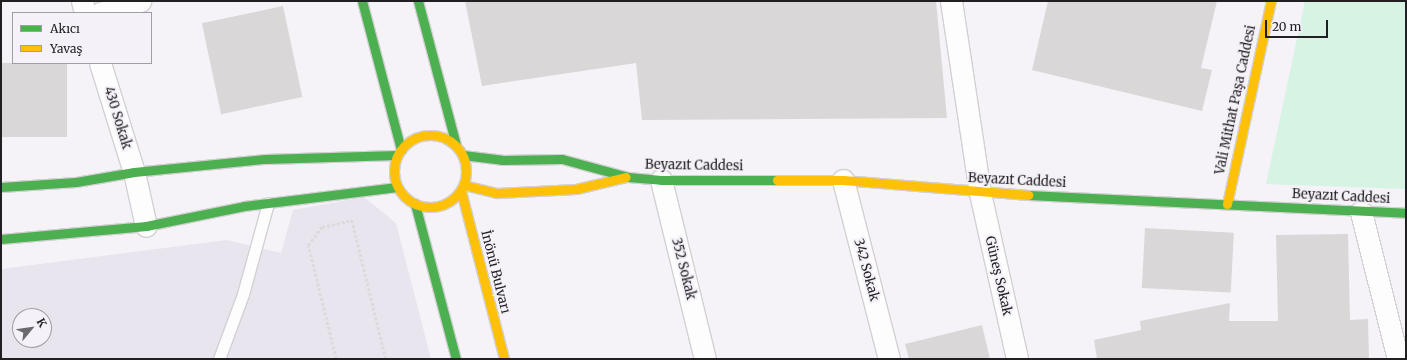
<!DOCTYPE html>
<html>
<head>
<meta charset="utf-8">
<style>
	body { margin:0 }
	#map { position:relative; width:1407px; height:360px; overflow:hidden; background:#f5f3f7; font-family:Merriweather,serif }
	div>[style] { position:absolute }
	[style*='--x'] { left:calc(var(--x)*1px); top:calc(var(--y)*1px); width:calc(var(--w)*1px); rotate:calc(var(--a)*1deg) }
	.built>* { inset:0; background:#e9e5ee }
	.green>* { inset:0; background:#d6f3e4 }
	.building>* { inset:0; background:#dad7d8; transform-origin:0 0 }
	.path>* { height:2.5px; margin-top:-1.25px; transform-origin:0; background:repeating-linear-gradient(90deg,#dcdbdc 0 3px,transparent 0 5px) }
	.roads { filter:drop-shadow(1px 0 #d2d0d3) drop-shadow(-1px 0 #d2d0d3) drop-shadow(0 1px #d2d0d3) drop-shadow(0 -1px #d2d0d3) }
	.lane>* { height:11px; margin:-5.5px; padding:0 5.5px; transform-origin:5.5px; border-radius:5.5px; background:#fefdfe }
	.street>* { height:21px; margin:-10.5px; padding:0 10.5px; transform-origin:10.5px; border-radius:10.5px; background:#fefdfe }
	.fast>* { height:9px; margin:-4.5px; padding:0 4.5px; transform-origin:4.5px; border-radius:4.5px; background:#4caf50 }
	.slow>* { height:9px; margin:-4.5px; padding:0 4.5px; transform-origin:4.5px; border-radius:4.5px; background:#ffc107 }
	.slow>.ring { margin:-4.5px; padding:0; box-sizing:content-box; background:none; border:9px solid #ffc107; border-radius:50% }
	span { translate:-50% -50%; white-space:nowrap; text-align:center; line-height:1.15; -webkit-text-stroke:4px #f4f1f9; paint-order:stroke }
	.street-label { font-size:13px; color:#211f22 }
	.frame { position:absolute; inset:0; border:2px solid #211f22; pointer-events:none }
	.legend { position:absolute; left:12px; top:12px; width:140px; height:52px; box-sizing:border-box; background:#f4f1f9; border:1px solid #a09da3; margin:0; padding:5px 7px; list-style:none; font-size:12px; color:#211f22 }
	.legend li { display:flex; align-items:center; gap:8px; height:20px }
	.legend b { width:20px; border:1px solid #a09da3 }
	.north { position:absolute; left:12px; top:308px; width:40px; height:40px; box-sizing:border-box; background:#f4f1f9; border:1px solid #a09da3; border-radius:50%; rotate:61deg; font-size:11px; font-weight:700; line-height:16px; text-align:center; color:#211f22 }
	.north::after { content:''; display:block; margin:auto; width:14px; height:18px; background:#6b696d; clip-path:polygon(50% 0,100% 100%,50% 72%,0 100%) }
	.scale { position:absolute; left:1265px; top:20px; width:63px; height:18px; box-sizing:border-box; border:2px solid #211f22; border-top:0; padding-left:5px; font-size:12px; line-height:14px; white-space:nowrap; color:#211f22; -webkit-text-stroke:3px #f4f1f9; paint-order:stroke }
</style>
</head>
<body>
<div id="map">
	<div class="built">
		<div style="clip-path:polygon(evenodd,364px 197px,396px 223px,431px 359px,1px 359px,1px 269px,227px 240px,281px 253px,293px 210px,364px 197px,20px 316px,44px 316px,44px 340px,20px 340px,20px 316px)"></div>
	</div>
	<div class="green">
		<div style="clip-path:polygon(1305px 1px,1406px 1px,1406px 189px,1266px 184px)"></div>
	</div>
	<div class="building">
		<div style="clip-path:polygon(465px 1px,936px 1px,947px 118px,642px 120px,636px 63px,482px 86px)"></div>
		<div style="clip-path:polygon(1048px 1px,1217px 1px,1201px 68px,1212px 70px,1202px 111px,1032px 70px)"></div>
		<div style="left:283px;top:6px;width:93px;height:83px;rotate:78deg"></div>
		<div style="left:1px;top:63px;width:66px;height:74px"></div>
		<div style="left:1145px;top:228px;width:89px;height:60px;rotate:3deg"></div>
		<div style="clip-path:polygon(1348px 234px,1350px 320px,1368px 319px,1369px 359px,1097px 359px,1094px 340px,1141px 330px,1140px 321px,1230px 303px,1229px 321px,1278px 321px,1276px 235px)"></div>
		<div style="clip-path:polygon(982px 325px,990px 359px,909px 359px,905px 344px)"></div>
	</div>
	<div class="path">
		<div style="--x:336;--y:359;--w:117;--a:-103.8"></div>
		<div style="--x:308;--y:245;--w:23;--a:-52"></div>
		<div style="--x:322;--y:227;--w:31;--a:-13"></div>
		<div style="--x:352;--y:220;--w:143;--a:76.3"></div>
	</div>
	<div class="roads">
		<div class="lane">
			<div style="--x:219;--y:359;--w:69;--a:-69.7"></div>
			<div style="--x:243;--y:294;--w:94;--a:-74.6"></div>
		</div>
		<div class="street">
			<div style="--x:82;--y:1;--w:12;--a:76"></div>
			<div style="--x:951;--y:1;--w:194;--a:81.4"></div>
			<div style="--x:980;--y:193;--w:170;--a:77.4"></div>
			<div style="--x:100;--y:13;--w:42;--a:-16.7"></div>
			<div style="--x:100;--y:63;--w:114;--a:72.7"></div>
			<div style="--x:134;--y:172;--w:55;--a:77.5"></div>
			<div style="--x:661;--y:180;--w:184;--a:76.2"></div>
			<div style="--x:843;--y:180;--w:185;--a:75.6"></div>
			<div style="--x:1361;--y:212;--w:152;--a:75.9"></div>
		</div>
		<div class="fast">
			<div style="--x:362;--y:1;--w:154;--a:75.3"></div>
			<div style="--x:418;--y:1;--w:149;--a:75.2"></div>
			<div style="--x:463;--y:155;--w:39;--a:7"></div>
			<div style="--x:502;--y:160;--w:60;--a:-1"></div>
			<div style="--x:562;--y:159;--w:68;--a:15.3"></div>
			<div style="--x:628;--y:177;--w:33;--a:5"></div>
			<div style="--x:661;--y:180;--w:116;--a:0"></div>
			<div style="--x:1;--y:187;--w:75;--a:-3.8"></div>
			<div style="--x:76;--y:182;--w:59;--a:-9.8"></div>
			<div style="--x:134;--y:172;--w:132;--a:-5.7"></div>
			<div style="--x:265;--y:159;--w:132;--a:-1.7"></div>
			<div style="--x:1028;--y:195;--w:378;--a:2.7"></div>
			<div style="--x:415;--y:204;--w:160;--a:75.2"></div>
			<div style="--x:1;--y:239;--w:146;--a:-5.1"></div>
			<div style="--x:146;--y:226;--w:100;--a:-11.5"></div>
			<div style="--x:244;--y:206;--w:154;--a:-7.1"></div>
		</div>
		<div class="slow">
			<div class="ring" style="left:394px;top:135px;width:63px;height:63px"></div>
			<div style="--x:777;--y:180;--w:66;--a:0"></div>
			<div style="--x:843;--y:180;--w:186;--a:4.6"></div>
			<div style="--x:464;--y:185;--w:34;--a:14"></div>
			<div style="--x:497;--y:193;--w:79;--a:-2.9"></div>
			<div style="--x:576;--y:189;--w:51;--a:-13.5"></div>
			<div style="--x:461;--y:191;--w:173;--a:75.6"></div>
			<div style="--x:1227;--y:204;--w:208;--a:-77.8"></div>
		</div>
	</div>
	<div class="street-label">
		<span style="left:1236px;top:100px;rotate:-78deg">Vali Mithat Paşa Caddesi</span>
		<span style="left:117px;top:118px;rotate:73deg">430 Sokak</span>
		<span style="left:694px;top:166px;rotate:1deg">Beyazıt Caddesi</span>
		<span style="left:1017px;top:181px;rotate:3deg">Beyazıt Caddesi</span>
		<span style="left:1341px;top:197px;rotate:3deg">Beyazıt Caddesi</span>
		<span style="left:683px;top:269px;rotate:76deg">352 Sokak</span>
		<span style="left:866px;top:270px;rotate:75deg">342 Sokak</span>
		<span style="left:495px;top:272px;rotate:76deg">İnönü Bulvarı</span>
		<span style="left:998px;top:276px;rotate:77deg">Güneş Sokak</span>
	</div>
	<div class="frame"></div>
	<ul class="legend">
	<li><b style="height:5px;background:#4caf50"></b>Akıcı</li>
	<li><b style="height:5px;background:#ffc107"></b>Yavaş</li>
	</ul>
	<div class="north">K</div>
	<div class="scale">20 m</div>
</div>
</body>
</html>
